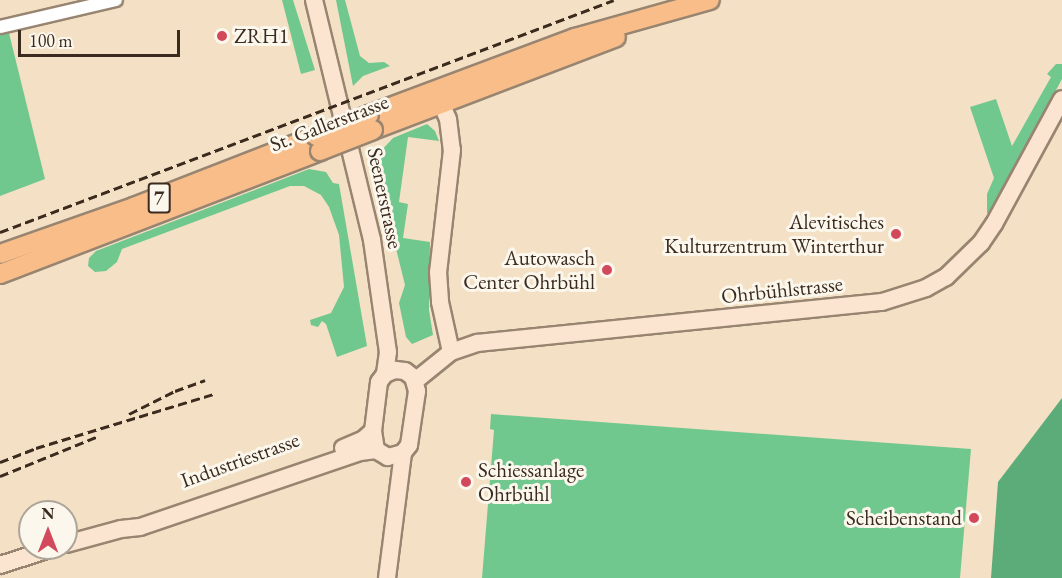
<!DOCTYPE html>
<html>
<head>
<meta charset="utf-8">
<style>
	body { margin:0 }
	#map { position:relative; width:1062px; height:578px; overflow:hidden; background:#f4e0c4; font-family:"EB Garamond",serif }
	div>[style] { position:absolute }
	[style*='--x'] { left:calc(var(--x)*1px); top:calc(var(--y)*1px); width:calc(var(--w)*1px); rotate:calc(var(--a)*1deg) }
	.green>* { inset:0; background:#71c88e }
	.forest>* { inset:0; background:#5cac79 }
	.roads { filter:drop-shadow(2px 0 #988571) drop-shadow(-2px 0 #988571) drop-shadow(0 2px #988571) drop-shadow(0 -2px #988571) }
	.street>* { height:12px; margin:-6px; padding:0 6px; transform-origin:6px; border-radius:6px; background:#fff }
	.secondary>* { height:16px; margin:-8px; padding:0 8px; transform-origin:8px; border-radius:8px; background:#fce5d0 }
	.primary>* { height:18px; margin:-9px; padding:0 9px; transform-origin:9px; border-radius:9px; background:#f8bd89 }
	.rail>* { height:3px; margin-top:-1.5px; transform-origin:0; background:repeating-linear-gradient(90deg,#3b2a1e 0 9px,transparent 0 13.5px) }
	.bridges { filter:drop-shadow(2px 0 #988571) drop-shadow(-2px 0 #988571) drop-shadow(0 2px #988571) drop-shadow(0 -2px #988571) }
	.primary-bridge>* { height:18px; margin:-9px; padding:0 9px; transform-origin:9px; border-radius:9px; background:#f8bd89 }
	.dots>* { width:16px; height:16px; translate:-50% -50%; box-sizing:border-box; border:3px solid #fbf7ec; border-radius:50% }
	span { translate:-50% -50%; white-space:nowrap; text-align:center; line-height:1.15; -webkit-text-stroke:6px #fbf7ec; paint-order:stroke }
	.shield-label span { padding:2px 4px; background:#fbf7ec; border:2px solid; border-radius:4px; -webkit-text-stroke-width:0 }
	.shield-label { font-size:20px; color:#3b2a1e; font-weight:700 }
	.poi-label { font-size:21px; color:#3b2a1e }
	.left { translate:0 -50%; text-align:left }
	.right { translate:-100% -50%; text-align:right }
	.street-label { font-size:21px; color:#3b2a1e }
	.north { position:absolute; left:18px; top:500px; width:60px; height:60px; box-sizing:border-box; background:#fbf7ec; border:2px solid #aea59a; border-radius:50%; rotate:0deg; font-size:16px; font-weight:700; line-height:24px; text-align:center; color:#3b2a1e }
	.north::after { content:''; display:block; margin:auto; width:21px; height:27px; background:#d1495b; clip-path:polygon(50% 0,100% 100%,50% 72%,0 100%) }
	.scale { position:absolute; left:18px; top:30px; width:162px; height:27px; box-sizing:border-box; border:3px solid #3b2a1e; border-top:0; padding-left:8px; font-size:18px; line-height:21px; white-space:nowrap; color:#3b2a1e; -webkit-text-stroke:4px #fbf7ec; paint-order:stroke }
</style>
</head>
<body>
<div id="map">
	<div class="green">
		<div style="clip-path:polygon(282px 0,293px 0,315px 70px,301px 74px)"></div>
		<div style="clip-path:polygon(336px 0,345px 0,360px 56px,369px 63px,384px 62px,390px 66px,363px 76px,353px 86px)"></div>
		<div style="clip-path:polygon(9px 33px,45px 179px,0 196px,0 35px)"></div>
		<div style="clip-path:polygon(1056px 64px,1062px 64px,1062px 79px,990px 213px,987px 213px,987px 194px,994px 178px,970px 107px,996px 99px,1012px 146px,1051px 77px,1047px 74px)"></div>
		<div style="clip-path:polygon(427px 124px,435px 131px,439px 141px,408px 137px,399px 202px,408px 204px,403px 238px,430px 242px,429px 310px,433px 335px,412px 344px,406px 337px,399px 303px,405px 285px,376px 168px,380px 164px,380px 152px,393px 138px)"></div>
		<div style="clip-path:polygon(309px 169px,326px 172px,333px 183px,339px 184px,367px 346px,337px 357px,326px 324px,322px 321px,318px 327px,311px 325px,310px 320px,331px 313px,344px 287px,339px 235px,329px 207px,321px 195px,304px 186px,290px 186px,122px 249px,117px 262px,106px 271px,95px 272px,88px 266px,89px 258px,96px 251px)"></div>
		<div style="clip-path:polygon(491px 414px,971px 449px,960px 578px,482px 578px,494px 430px,490px 429px)"></div>
	</div>
	<div class="forest">
		<div style="clip-path:polygon(1062px 398px,1062px 578px,991px 578px,998px 482px)"></div>
	</div>
	<div class="roads">
		<div class="street">
			<div style="--x:0;--y:27;--w:119;--a:-13.1"></div>
		</div>
		<div class="secondary">
			<div style="--x:314;--y:0;--w:247;--a:76.4"></div>
			<div style="--x:372;--y:240;--w:113;--a:81.9"></div>
			<div style="--x:388;--y:352;--w:22;--a:98"></div>
			<div style="--x:436;--y:91;--w:30;--a:67"></div>
			<div style="--x:448;--y:119;--w:31;--a:83"></div>
			<div style="--x:452;--y:150;--w:123;--a:96.5"></div>
			<div style="--x:438;--y:272;--w:30;--a:86"></div>
			<div style="--x:440;--y:302;--w:51;--a:77.6"></div>
			<div style="--x:395;--y:370;--w:10;--a:6"></div>
			<div style="--x:405;--y:371;--w:10;--a:37"></div>
			<div style="--x:413;--y:377;--w:15;--a:74"></div>
			<div style="--x:417;--y:391;--w:55;--a:98.4"></div>
			<div style="--x:409;--y:445;--w:10;--a:127"></div>
			<div style="--x:403;--y:453;--w:16;--a:165"></div>
			<div style="--x:388;--y:457;--w:14;--a:-150"></div>
			<div style="--x:376;--y:450;--w:19;--a:-99"></div>
			<div style="--x:373;--y:431;--w:49;--a:-83"></div>
			<div style="--x:379;--y:382;--w:10;--a:-53"></div>
			<div style="--x:385;--y:374;--w:11;--a:-22"></div>
			<div style="--x:415;--y:381;--w:46;--a:-38.9"></div>
			<div style="--x:451;--y:352;--w:28;--a:-19"></div>
			<div style="--x:477;--y:343;--w:407;--a:-5.8"></div>
			<div style="--x:882;--y:302;--w:46;--a:-17.7"></div>
			<div style="--x:926;--y:288;--w:23;--a:-29"></div>
			<div style="--x:946;--y:277;--w:49;--a:-44.2"></div>
			<div style="--x:981;--y:243;--w:23;--a:-56"></div>
			<div style="--x:994;--y:224;--w:142;--a:-61.5"></div>
			<div style="--x:343;--y:448;--w:23;--a:-23"></div>
			<div style="--x:364;--y:439;--w:12;--a:-42"></div>
			<div style="--x:66;--y:544;--w:57;--a:-15.3"></div>
			<div style="--x:121;--y:529;--w:19;--a:-6"></div>
			<div style="--x:140;--y:527;--w:232;--a:-18.8"></div>
			<div style="--x:360;--y:452;--w:16;--a:-7"></div>
			<div style="--x:0;--y:565;--w:56;--a:-17.8"></div>
			<div style="--x:387;--y:578;--w:126;--a:-82.7"></div>
		</div>
		<div class="primary">
			<div style="--x:369;--y:115;--w:220;--a:-20.5"></div>
			<div style="--x:575;--y:38;--w:140;--a:-15.7"></div>
			<div style="--x:373;--y:130;--w:260;--a:-20.9"></div>
			<div style="--x:0;--y:254;--w:142;--a:-19.3"></div>
			<div style="--x:134;--y:207;--w:195;--a:-21.3"></div>
			<div style="--x:0;--y:274;--w:343;--a:-21"></div>
		</div>
	</div>
	<div class="rail">
		<div style="--x:0;--y:232;--w:656;--a:-20.7"></div>
		<div style="--x:129;--y:414;--w:51;--a:-26.6"></div>
		<div style="--x:175;--y:391;--w:32;--a:-20"></div>
		<div style="--x:0;--y:462;--w:39;--a:-21"></div>
		<div style="--x:36;--y:448;--w:186;--a:-16.9"></div>
		<div style="--x:0;--y:476;--w:104;--a:-22.1"></div>
	</div>
	<div class="bridges">
		<div class="primary-bridge">
			<div style="--x:316;--y:136;--w:57;--a:-21.6"></div>
			<div style="--x:320;--y:151;--w:57;--a:-21.6"></div>
		</div>
	</div>
	<div class="dots">
		<div style="left:222px;top:36px;background:#d1495b"></div>
		<div style="left:896px;top:234px;background:#d1495b"></div>
		<div style="left:607px;top:270px;background:#d1495b"></div>
		<div style="left:466px;top:482px;background:#d1495b"></div>
		<div style="left:974px;top:518px;background:#d1495b"></div>
	</div>
	<div class="shield-label">
		<span style="left:159px;top:198px">7</span>
	</div>
	<div class="poi-label">
		<span class="left" style="left:234px;top:36px">ZRH1</span>
		<span class="right" style="left:884px;top:234px">Alevitisches<br>Kulturzentrum Winterthur</span>
		<span class="right" style="left:595px;top:270px">Autowasch<br>Center Ohrbühl</span>
		<span class="left" style="left:478px;top:482px">Schiessanlage<br>Ohrbühl</span>
		<span class="right" style="left:962px;top:518px">Scheibenstand</span>
	</div>
	<div class="street-label">
		<span style="left:329px;top:123px;rotate:-21deg">St. Gallerstrasse</span>
		<span style="left:385px;top:198px;rotate:78deg">Seenerstrasse</span>
		<span style="left:782px;top:290px;rotate:-6deg">Ohrbühlstrasse</span>
		<span style="left:240px;top:460px;rotate:-20deg">Industriestrasse</span>
	</div>
	<div class="north">N</div>
	<div class="scale">100 m</div>
</div>
</body>
</html>
